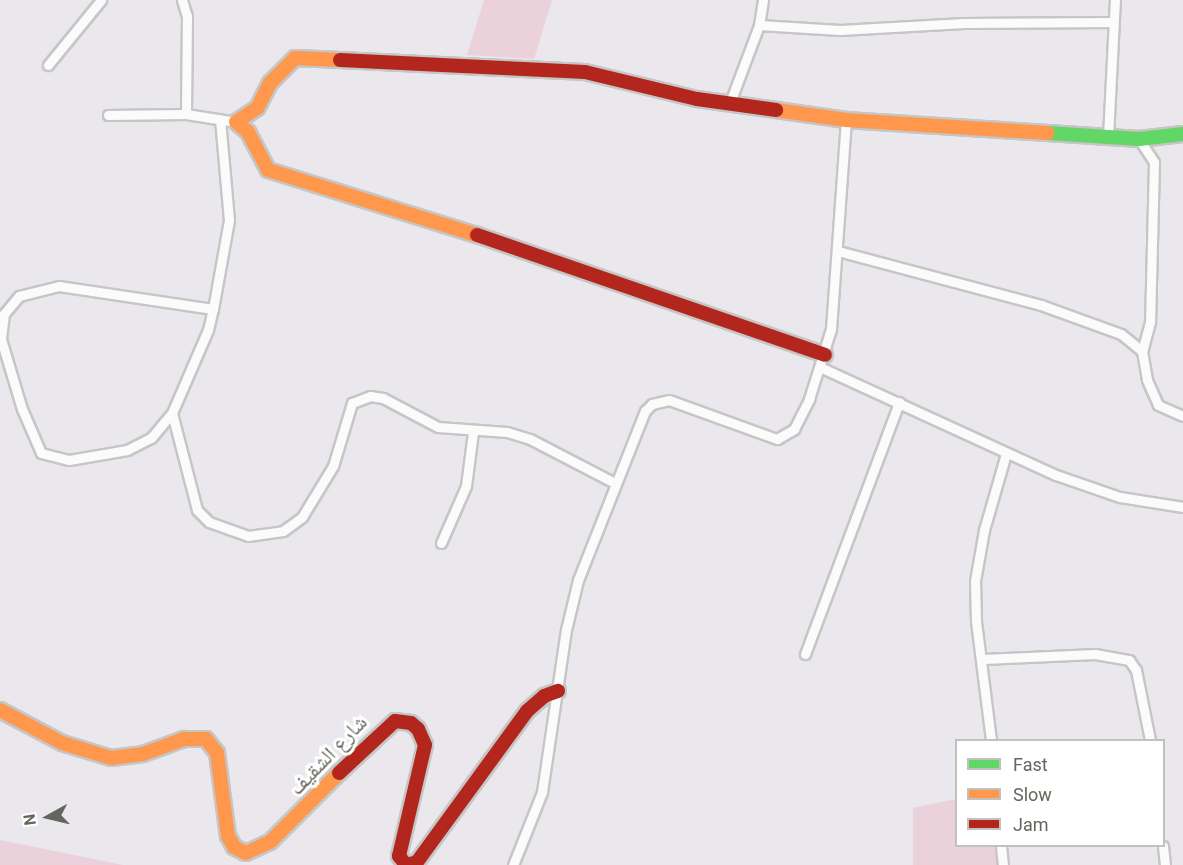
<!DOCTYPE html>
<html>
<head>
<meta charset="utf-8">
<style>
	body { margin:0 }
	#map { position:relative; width:1183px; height:865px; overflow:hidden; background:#eae7ed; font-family:Roboto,"Noto Naskh Arabic",sans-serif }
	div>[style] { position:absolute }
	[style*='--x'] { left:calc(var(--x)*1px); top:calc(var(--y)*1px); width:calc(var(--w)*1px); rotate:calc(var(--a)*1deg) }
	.green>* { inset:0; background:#ead1da }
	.roads { filter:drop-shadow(2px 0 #c6c6c5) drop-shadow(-2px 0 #c6c6c5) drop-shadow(0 2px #c6c6c5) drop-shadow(0 -2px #c6c6c5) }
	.street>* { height:9px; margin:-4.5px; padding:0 4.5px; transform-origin:4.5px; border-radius:4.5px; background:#fcfbfc }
	.fast>* { height:14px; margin:-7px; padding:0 7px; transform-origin:7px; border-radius:7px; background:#63d668 }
	.slow>* { height:14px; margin:-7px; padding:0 7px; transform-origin:7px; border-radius:7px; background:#ff974d }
	.jam>* { height:14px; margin:-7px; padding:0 7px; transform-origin:7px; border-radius:7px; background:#b3261e }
	span { translate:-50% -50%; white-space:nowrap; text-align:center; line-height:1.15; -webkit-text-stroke:6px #fff; paint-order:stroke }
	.street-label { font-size:21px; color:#63665c }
	.legend { position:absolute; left:955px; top:739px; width:210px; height:108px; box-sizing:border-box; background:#fff; border:2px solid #c1c2be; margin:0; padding:8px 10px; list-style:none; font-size:18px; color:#63665c }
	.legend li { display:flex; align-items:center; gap:12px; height:30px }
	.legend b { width:30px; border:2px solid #c1c2be }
	.north { position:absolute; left:18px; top:787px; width:60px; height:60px; -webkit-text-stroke:4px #fff; paint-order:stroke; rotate:262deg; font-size:16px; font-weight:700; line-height:24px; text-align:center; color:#63665c }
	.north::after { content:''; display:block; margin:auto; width:21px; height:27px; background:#63665c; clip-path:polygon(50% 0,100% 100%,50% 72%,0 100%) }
</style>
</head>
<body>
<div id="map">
	<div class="green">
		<div style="clip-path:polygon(484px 0,552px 0,534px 59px,467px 55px)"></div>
		<div style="clip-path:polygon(956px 799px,956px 846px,996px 846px,998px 865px,913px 865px,913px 808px)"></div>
		<div style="clip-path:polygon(0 840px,123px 865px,0 865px)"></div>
	</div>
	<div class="roads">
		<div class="street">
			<div style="--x:182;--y:0;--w:17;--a:73"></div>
			<div style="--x:187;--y:16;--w:98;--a:90.6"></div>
			<div style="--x:186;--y:114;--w:51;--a:9.1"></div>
			<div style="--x:763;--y:0;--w:25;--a:99"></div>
			<div style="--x:759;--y:25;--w:81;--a:3.5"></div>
			<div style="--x:840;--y:30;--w:124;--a:-3.2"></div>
			<div style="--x:964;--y:23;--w:149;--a:-0.4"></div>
			<div style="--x:48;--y:65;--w:84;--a:-50.8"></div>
			<div style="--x:729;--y:105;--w:85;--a:-69.4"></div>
			<div style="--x:108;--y:115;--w:78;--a:-0.7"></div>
			<div style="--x:1108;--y:137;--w:137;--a:-87.1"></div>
			<div style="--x:1139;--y:139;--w:27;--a:57"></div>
			<div style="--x:1154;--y:162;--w:160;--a:91.4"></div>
			<div style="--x:1150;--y:322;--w:30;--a:105"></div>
			<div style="--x:838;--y:251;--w:210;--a:14.9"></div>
			<div style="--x:1041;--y:305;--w:85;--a:19.9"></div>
			<div style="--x:1121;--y:334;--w:27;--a:39"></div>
			<div style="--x:1142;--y:351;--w:29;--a:80"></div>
			<div style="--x:1147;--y:380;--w:27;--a:66"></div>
			<div style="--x:1158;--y:405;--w:27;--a:24"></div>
			<div style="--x:213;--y:309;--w:156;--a:-171.5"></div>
			<div style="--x:59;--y:286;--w:41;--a:166"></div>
			<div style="--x:19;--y:296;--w:23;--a:130"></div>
			<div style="--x:4;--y:314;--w:25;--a:97"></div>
			<div style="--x:1;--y:339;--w:73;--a:73.3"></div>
			<div style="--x:22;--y:409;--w:48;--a:66.6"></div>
			<div style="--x:41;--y:453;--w:29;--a:14"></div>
			<div style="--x:69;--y:460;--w:59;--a:-9.8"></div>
			<div style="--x:127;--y:450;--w:27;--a:-27"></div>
			<div style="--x:151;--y:438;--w:33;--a:-50"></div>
			<div style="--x:172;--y:413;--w:90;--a:-66.6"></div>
			<div style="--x:208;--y:330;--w:22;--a:-77"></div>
			<div style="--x:213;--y:309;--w:90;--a:-79.8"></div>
			<div style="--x:229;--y:220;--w:101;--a:-95.1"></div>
			<div style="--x:822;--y:368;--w:257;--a:24.6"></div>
			<div style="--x:1056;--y:475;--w:68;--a:19"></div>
			<div style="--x:1120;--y:497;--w:64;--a:9"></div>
			<div style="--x:172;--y:413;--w:100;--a:75.5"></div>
			<div style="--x:197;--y:510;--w:17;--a:45"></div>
			<div style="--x:209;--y:522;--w:41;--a:19.7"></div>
			<div style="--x:248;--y:536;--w:35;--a:-8"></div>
			<div style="--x:283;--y:531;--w:24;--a:-36"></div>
			<div style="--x:302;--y:517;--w:60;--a:-58.7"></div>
			<div style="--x:333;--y:466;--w:66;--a:-73.2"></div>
			<div style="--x:352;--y:403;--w:19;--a:-21"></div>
			<div style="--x:370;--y:396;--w:13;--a:9"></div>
			<div style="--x:383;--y:398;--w:62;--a:27.8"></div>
			<div style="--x:438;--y:427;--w:69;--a:4.1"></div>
			<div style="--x:507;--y:432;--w:24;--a:17"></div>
			<div style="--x:530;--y:439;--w:96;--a:27.4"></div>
			<div style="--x:441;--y:543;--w:62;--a:-66.3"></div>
			<div style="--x:466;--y:486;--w:54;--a:-82.6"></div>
			<div style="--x:805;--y:654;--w:269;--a:-69.5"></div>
			<div style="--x:983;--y:659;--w:112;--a:-2.6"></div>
			<div style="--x:1095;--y:654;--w:35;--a:10"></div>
			<div style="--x:1129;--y:660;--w:12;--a:55"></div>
			<div style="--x:1136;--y:670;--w:71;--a:78.7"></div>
			<div style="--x:991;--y:740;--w:120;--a:-97.2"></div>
			<div style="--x:976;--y:621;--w:40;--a:-91.4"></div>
			<div style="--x:975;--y:581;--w:52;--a:-80"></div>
			<div style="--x:984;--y:530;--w:79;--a:-73.9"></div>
			<div style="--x:1001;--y:846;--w:19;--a:84"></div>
			<div style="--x:1163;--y:846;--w:19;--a:84"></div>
			<div style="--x:513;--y:865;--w:79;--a:-68.3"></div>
			<div style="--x:542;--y:792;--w:164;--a:-81.6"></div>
			<div style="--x:566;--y:630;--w:51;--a:-76.5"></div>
			<div style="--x:578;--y:580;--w:182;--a:-68.4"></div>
			<div style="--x:645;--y:411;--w:10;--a:-45"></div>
			<div style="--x:652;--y:404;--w:17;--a:-13"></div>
			<div style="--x:669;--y:400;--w:115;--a:19.9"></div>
			<div style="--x:777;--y:439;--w:20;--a:-30"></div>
			<div style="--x:794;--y:429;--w:34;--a:-63"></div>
			<div style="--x:809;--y:399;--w:73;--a:-72.6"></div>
			<div style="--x:831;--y:329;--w:210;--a:-85.9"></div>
		</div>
		<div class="fast">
			<div style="--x:1048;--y:133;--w:91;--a:3.8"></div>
			<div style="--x:1139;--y:139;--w:44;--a:-6.5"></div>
		</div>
		<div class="slow">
			<div style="--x:340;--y:60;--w:45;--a:-177.5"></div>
			<div style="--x:295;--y:58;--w:35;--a:135"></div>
			<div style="--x:270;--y:83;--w:28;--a:117"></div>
			<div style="--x:257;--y:108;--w:25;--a:146"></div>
			<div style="--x:236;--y:122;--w:16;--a:40"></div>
			<div style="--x:248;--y:132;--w:43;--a:62.2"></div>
			<div style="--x:268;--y:170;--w:219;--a:17.3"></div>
			<div style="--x:776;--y:110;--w:71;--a:8.1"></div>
			<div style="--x:846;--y:120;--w:202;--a:3.7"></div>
			<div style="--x:0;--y:710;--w:70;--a:28"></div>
			<div style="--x:62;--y:743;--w:51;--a:17"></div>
			<div style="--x:111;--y:758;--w:32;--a:-7"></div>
			<div style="--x:143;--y:754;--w:44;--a:-20.1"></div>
			<div style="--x:184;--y:739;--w:22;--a:0"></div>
			<div style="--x:206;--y:739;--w:18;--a:52"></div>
			<div style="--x:217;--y:753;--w:84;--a:82.5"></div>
			<div style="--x:228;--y:836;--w:13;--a:61"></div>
			<div style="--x:234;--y:847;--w:13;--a:27"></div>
			<div style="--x:246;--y:853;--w:26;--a:-25"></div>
			<div style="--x:270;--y:842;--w:98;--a:-45"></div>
		</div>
		<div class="jam">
			<div style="--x:340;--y:60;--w:245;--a:2.8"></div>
			<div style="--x:585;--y:72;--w:115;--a:13.6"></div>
			<div style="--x:697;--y:99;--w:80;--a:7.9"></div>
			<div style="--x:477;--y:235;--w:368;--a:19"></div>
			<div style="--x:339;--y:773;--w:76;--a:-42.9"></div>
			<div style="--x:395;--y:721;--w:16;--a:7"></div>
			<div style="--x:411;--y:723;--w:9;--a:41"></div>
			<div style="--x:418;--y:729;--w:17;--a:66"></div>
			<div style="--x:425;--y:745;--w:114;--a:103.2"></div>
			<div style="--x:399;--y:856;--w:11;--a:52"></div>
			<div style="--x:406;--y:865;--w:11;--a:-15"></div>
			<div style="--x:417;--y:862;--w:187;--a:-53.9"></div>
			<div style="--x:527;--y:711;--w:23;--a:-41"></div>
			<div style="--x:544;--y:696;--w:15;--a:-20"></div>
		</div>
	</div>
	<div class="street-label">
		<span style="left:328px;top:755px;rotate:-46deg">شارع الشقيف</span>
	</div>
	<ul class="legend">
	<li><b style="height:8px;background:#63d668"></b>Fast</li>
	<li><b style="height:8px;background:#ff974d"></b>Slow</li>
	<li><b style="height:8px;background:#b3261e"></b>Jam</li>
	</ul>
	<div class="north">N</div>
</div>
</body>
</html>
